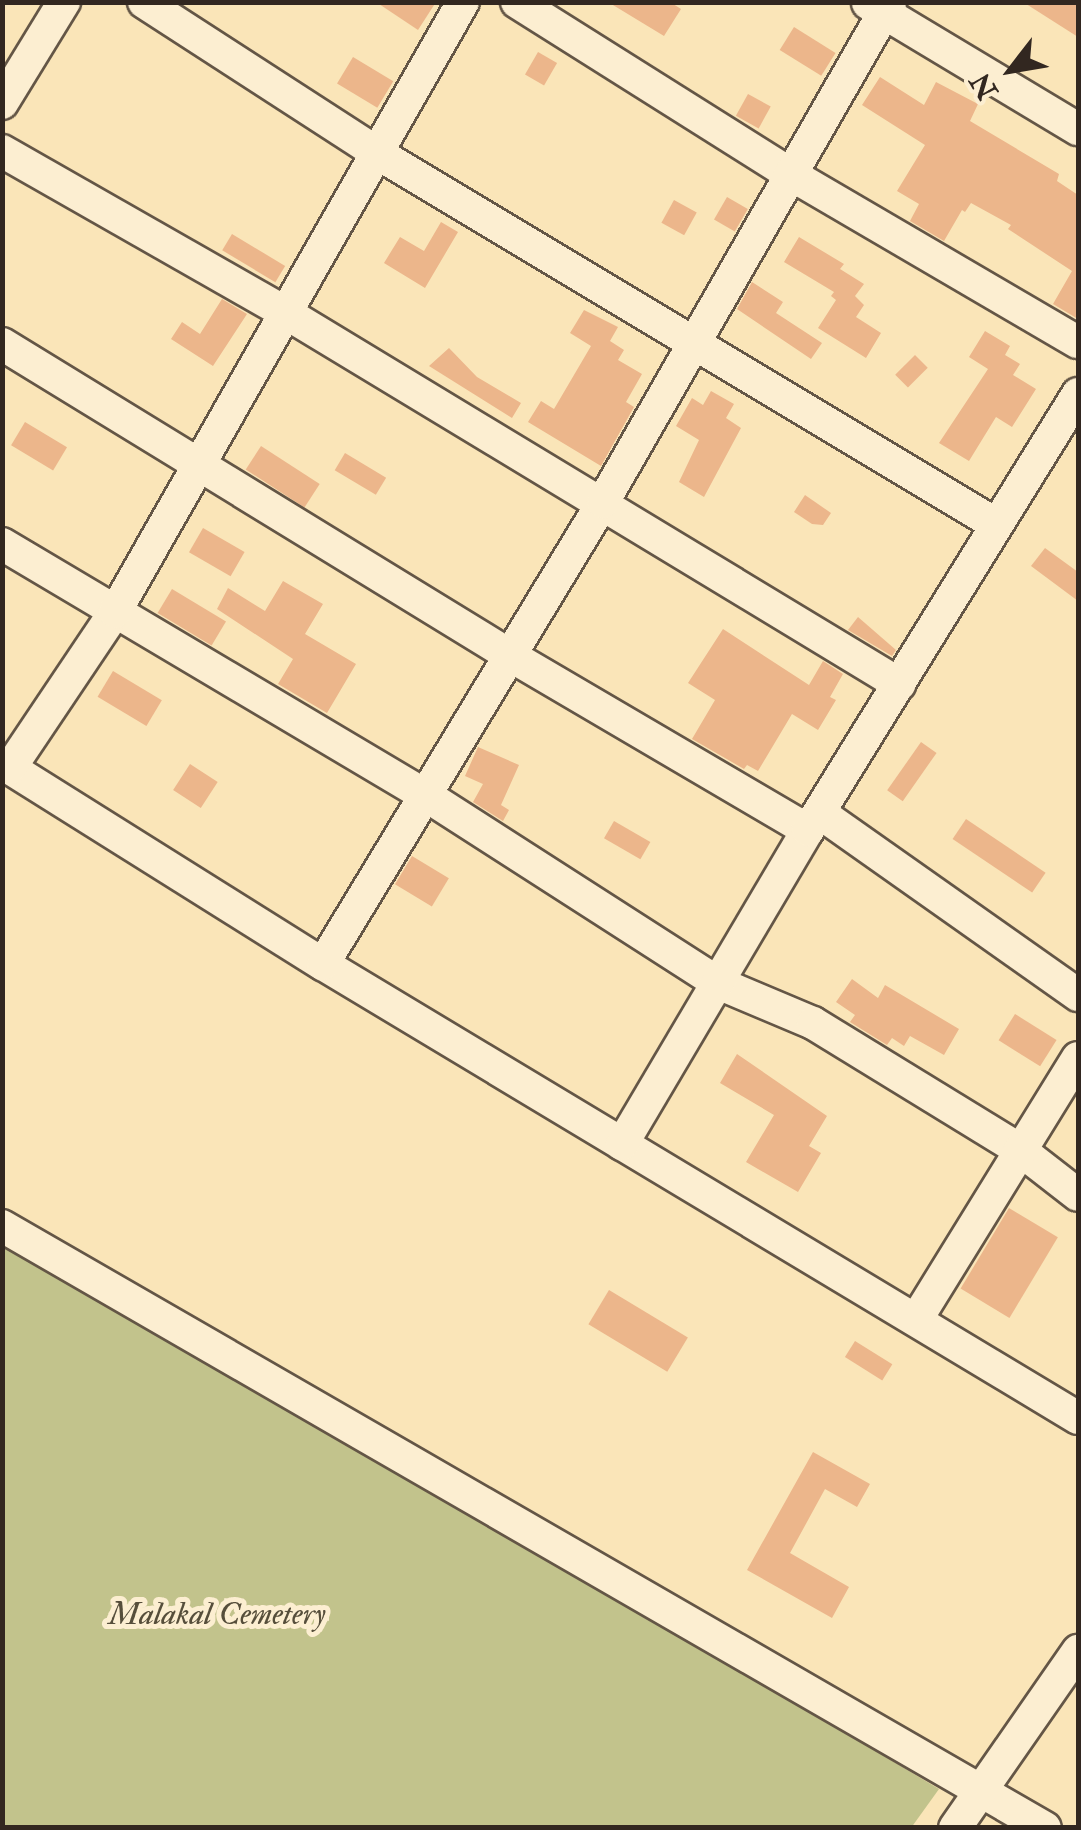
<!DOCTYPE html>
<html>
<head>
<meta charset="utf-8">
<style>
	body { margin:0 }
	#map { position:relative; width:1081px; height:1830px; overflow:hidden; background:#fae5b8; font-family:"IM FELL Double Pica",serif }
	div>[style] { position:absolute }
	[style*='--x'] { left:calc(var(--x)*1px); top:calc(var(--y)*1px); width:calc(var(--w)*1px); rotate:calc(var(--a)*1deg) }
	.green>* { inset:0; background:#c2c38c }
	.building>* { inset:0; background:#ecb68b; transform-origin:0 0 }
	.roads { filter:drop-shadow(2px 0 #645646) drop-shadow(-2px 0 #645646) drop-shadow(0 2px #645646) drop-shadow(0 -2px #645646) }
	.minor>* { height:32px; margin:-16px; padding:0 16px; transform-origin:16px; border-radius:16px; background:#fceed1 }
	span { translate:-50% -50%; white-space:nowrap; text-align:center; line-height:1.15; -webkit-text-stroke:10px #fceed1; paint-order:stroke }
	.park-label { font-size:32px; color:#564e3b; font-style:italic }
	.frame { position:absolute; inset:0; border:5px solid #322720; pointer-events:none }
	.north { position:absolute; left:961px; top:20px; width:100px; height:100px; -webkit-text-stroke:8px #fceed1; paint-order:stroke; rotate:239deg; font-size:28px; font-weight:700; line-height:40px; text-align:center; color:#322720 }
	.north::after { content:''; display:block; margin:auto; width:35px; height:45px; background:#322720; clip-path:polygon(50% 0,100% 100%,50% 72%,0 100%) }
</style>
</head>
<body>
<div id="map">
	<div class="green">
		<div style="clip-path:polygon(2px 1245px,634px 1606px,939px 1789px,911px 1828px,3px 1827px)"></div>
	</div>
	<div class="building">
		<div style="clip-path:polygon(376px 2px,436px 2px,418px 30px)"></div>
		<div style="clip-path:polygon(608px 2px,670px 2px,681px 9px,664px 36px)"></div>
		<div style="clip-path:polygon(1023px 2px,1078px 2px,1078px 37px)"></div>
		<div style="left:794px;top:27px;width:49px;height:27px;rotate:32deg"></div>
		<div style="left:538px;top:52px;width:22px;height:26px;rotate:30deg"></div>
		<div style="left:353px;top:57px;width:47px;height:31px;rotate:31deg"></div>
		<div style="clip-path:polygon(880px 77px,924px 105px,936px 82px,978px 104px,970px 121px,1059px 174px,1057px 181px,1078px 195px,1078px 319px,1053px 304px,1072px 271px,1008px 229px,1011px 225px,971px 203px,965px 212px,962px 210px,944px 241px,910px 221px,919px 204px,897px 191px,925px 145px,862px 105px)"></div>
		<div style="left:748px;top:94px;width:26px;height:25px;rotate:29deg"></div>
		<div style="left:727px;top:197px;width:24px;height:26px;rotate:30deg"></div>
		<div style="left:674px;top:200px;width:26px;height:26px;rotate:29deg"></div>
		<div style="clip-path:polygon(441px 222px,458px 232px,425px 288px,384px 263px,400px 237px,424px 251px)"></div>
		<div style="left:232px;top:234px;width:62px;height:19px;rotate:31deg"></div>
		<div style="clip-path:polygon(799px 237px,844px 264px,840px 269px,864px 284px,855px 296px,864px 305px,856px 317px,881px 333px,866px 358px,818px 328px,836px 300px,831px 296px,834px 292px,784px 262px)"></div>
		<div style="clip-path:polygon(752px 282px,783px 302px,776px 313px,822px 343px,811px 359px,737px 309px)"></div>
		<div style="clip-path:polygon(222px 299px,247px 314px,213px 366px,171px 339px,182px 322px,200px 334px)"></div>
		<div style="clip-path:polygon(584px 310px,618px 327px,610px 341px,624px 350px,618px 360px,642px 374px,626px 402px,634px 407px,601px 466px,528px 422px,541px 401px,554px 409px,591px 346px,570px 333px)"></div>
		<div style="clip-path:polygon(985px 331px,1010px 346px,1005px 355px,1020px 364px,1013px 375px,1036px 389px,1012px 427px,996px 417px,969px 461px,939px 443px,988px 369px,969px 357px)"></div>
		<div style="clip-path:polygon(449px 348px,477px 377px,521px 403px,512px 418px,429px 366px)"></div>
		<div style="left:915px;top:355px;width:18px;height:28px;rotate:45deg"></div>
		<div style="clip-path:polygon(711px 391px,734px 404px,726px 418px,741px 428px,704px 497px,679px 482px,699px 440px,676px 426px,692px 398px,703px 405px)"></div>
		<div style="left:25px;top:422px;width:49px;height:27px;rotate:31deg"></div>
		<div style="left:261px;top:446px;width:70px;height:28px;rotate:33deg"></div>
		<div style="left:345px;top:453px;width:48px;height:20px;rotate:31deg"></div>
		<div style="clip-path:polygon(805px 495px,831px 513px,823px 525px,812px 524px,794px 512px)"></div>
		<div style="left:203px;top:528px;width:48px;height:28px;rotate:30deg"></div>
		<div style="clip-path:polygon(1045px 548px,1078px 572px,1078px 601px,1031px 566px)"></div>
		<div style="clip-path:polygon(283px 581px,323px 604px,305px 634px,356px 664px,327px 713px,278px 684px,293px 659px,217px 609px,228px 588px,265px 611px)"></div>
		<div style="left:172px;top:589px;width:63px;height:28px;rotate:31deg"></div>
		<div style="clip-path:polygon(858px 617px,896px 650px,892px 656px,848px 630px)"></div>
		<div style="clip-path:polygon(723px 629px,809px 685px,823px 661px,843px 674px,830px 697px,836px 700px,818px 730px,792px 714px,758px 771px,747px 765px,744px 769px,692px 739px,715px 700px,688px 683px)"></div>
		<div style="left:113px;top:671px;width:57px;height:30px;rotate:31deg"></div>
		<div style="left:921px;top:742px;width:19px;height:59px;rotate:35deg"></div>
		<div style="clip-path:polygon(478px 747px,519px 765px,501px 805px,509px 810px,503px 821px,473px 802px,483px 784px,465px 776px)"></div>
		<div style="left:190px;top:764px;width:33px;height:31px;rotate:33deg"></div>
		<div style="left:966px;top:819px;width:96px;height:24px;rotate:34deg"></div>
		<div style="left:614px;top:821px;width:42px;height:20px;rotate:30deg"></div>
		<div style="left:412px;top:856px;width:43px;height:33px;rotate:31deg"></div>
		<div style="clip-path:polygon(852px 979px,878px 998px,885px 985px,959px 1029px,944px 1055px,910px 1036px,904px 1046px,892px 1038px,887px 1045px,850px 1022px,855px 1015px,836px 1002px)"></div>
		<div style="left:1015px;top:1014px;width:49px;height:31px;rotate:32deg"></div>
		<div style="clip-path:polygon(737px 1054px,827px 1116px,809px 1146px,821px 1153px,798px 1192px,746px 1162px,774px 1115px,720px 1083px)"></div>
		<div style="left:1009px;top:1208px;width:57px;height:94px;rotate:31deg"></div>
		<div style="left:609px;top:1290px;width:92px;height:40px;rotate:31deg"></div>
		<div style="left:855px;top:1341px;width:44px;height:19px;rotate:32deg"></div>
		<div style="clip-path:polygon(813px 1452px,870px 1484px,857px 1507px,825px 1489px,790px 1553px,849px 1587px,832px 1618px,747px 1570px)"></div>
	</div>
	<div class="roads">
		<div class="minor">
			<div style="--x:144;--y:2;--w:278;--a:32.9"></div>
			<div style="--x:377;--y:153;--w:723;--a:30.96"></div>
			<div style="--x:517;--y:2;--w:323;--a:32.2"></div>
			<div style="--x:790;--y:174;--w:333;--a:30.3"></div>
			<div style="--x:868;--y:3;--w:245;--a:31"></div>
			<div style="--x:2;--y:103;--w:119;--a:-58.5"></div>
			<div style="--x:2;--y:151;--w:327;--a:29.7"></div>
			<div style="--x:286;--y:313;--w:717;--a:31.18"></div>
			<div style="--x:2;--y:344;--w:597;--a:31.51"></div>
			<div style="--x:511;--y:656;--w:344;--a:30.4"></div>
			<div style="--x:2;--y:544;--w:494;--a:30.7"></div>
			<div style="--x:427;--y:796;--w:346;--a:32.7"></div>
			<div style="--x:718;--y:983;--w:103;--a:22.8"></div>
			<div style="--x:813;--y:1023;--w:243;--a:31.5"></div>
			<div style="--x:1020;--y:1150;--w:73;--a:37.8"></div>
			<div style="--x:2;--y:763;--w:379;--a:32.1"></div>
			<div style="--x:323;--y:964;--w:881;--a:31.02"></div>
			<div style="--x:10;--y:768;--w:188;--a:-56.1"></div>
			<div style="--x:115;--y:612;--w:702;--a:-60.3"></div>
			<div style="--x:820;--y:813;--w:316;--a:35.2"></div>
			<div style="--x:323;--y:964;--w:540;--a:-58.78"></div>
			<div style="--x:603;--y:502;--w:577;--a:-60.14"></div>
			<div style="--x:622;--y:1144;--w:365;--a:-59.4"></div>
			<div style="--x:808;--y:830;--w:513;--a:-58.23"></div>
			<div style="--x:2;--y:1226;--w:1204;--a:29.99"></div>
			<div style="--x:916;--y:1320;--w:308;--a:-58.3"></div>
			<div style="--x:955;--y:1828;--w:216;--a:-55.2"></div>
		</div>
	</div>
	<div class="park-label">
		<span style="left:217px;top:1614px">Malakal Cemetery</span>
	</div>
	<div class="frame"></div>
	<div class="north">N</div>
</div>
</body>
</html>
